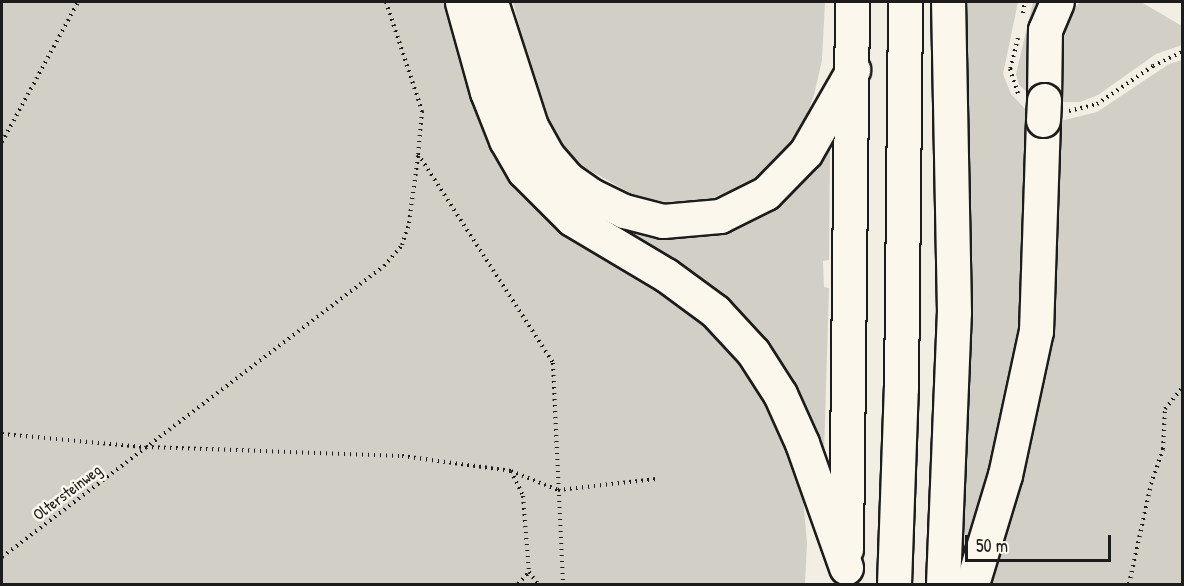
<!DOCTYPE html>
<html>
<head>
<meta charset="utf-8">
<style>
	body { margin:0 }
	#map { position:relative; width:1184px; height:586px; overflow:hidden; background:#f2eee4; font-family:"Patrick Hand",sans-serif }
	div>[style] { position:absolute }
	[style*='--x'] { left:calc(var(--x)*1px); top:calc(var(--y)*1px); width:calc(var(--w)*1px); rotate:calc(var(--a)*1deg) }
	.green>* { inset:0; background:#d2cfc6 }
	.path>* { height:4px; margin-top:-2px; transform-origin:0; background:repeating-linear-gradient(90deg,#1c1c1c 0 1.5px,transparent 0 6px) }
	.roads { filter:drop-shadow(2px 0 #1c1c1c) drop-shadow(-2px 0 #1c1c1c) drop-shadow(0 2px #1c1c1c) drop-shadow(0 -2px #1c1c1c) }
	.motorway>* { height:33px; margin:-16.5px; padding:0 16.5px; transform-origin:16.5px; border-radius:16.5px; background:#fbf7ec }
	.bridges { filter:drop-shadow(2px 0 #1c1c1c) drop-shadow(-2px 0 #1c1c1c) drop-shadow(0 2px #1c1c1c) drop-shadow(0 -2px #1c1c1c) }
	.motorway-bridge>* { height:33px; margin:-16.5px; padding:0 16.5px; transform-origin:16.5px; border-radius:16.5px; background:#fbf7ec }
	span { translate:-50% -50%; white-space:nowrap; text-align:center; line-height:1.15; -webkit-text-stroke:5px #fbf7ec; paint-order:stroke }
	.street-label { font-size:16px; color:#1c1c1c }
	.frame { position:absolute; inset:0; border:3px solid #1c1c1c; pointer-events:none }
	.scale { position:absolute; left:965px; top:535px; width:146px; height:27px; box-sizing:border-box; border:3px solid #1c1c1c; border-top:0; padding-left:8px; font-size:18px; line-height:21px; white-space:nowrap; color:#1c1c1c; -webkit-text-stroke:4px #fbf7ec; paint-order:stroke }
</style>
</head>
<body>
<div id="map">
	<div class="green">
		<div style="clip-path:polygon(2px 2px,451px 2px,478px 100px,694px 308px,757px 376px,802px 486px,807px 543px,805px 584px,2px 584px)"></div>
		<div style="clip-path:polygon(513px 2px,825px 2px,822px 60px,814px 95px,804px 123px,779px 158px,754px 181px,705px 201px,667px 202px,637px 197px,584px 167px,552px 133px,540px 106px)"></div>
		<div style="clip-path:polygon(960px 2px,1018px 2px,1003px 74px,1011px 94px,1034px 118px,1020px 382px,961px 576px,969px 349px)"></div>
		<div style="clip-path:polygon(1033px 2px,1047px 2px,1035px 99px,1019px 85px,1016px 74px)"></div>
		<div style="clip-path:polygon(1080px 2px,1141px 2px,1182px 26px,1182px 45px,1156px 54px,1098px 95px,1080px 102px,1056px 102px,1063px 23px)"></div>
		<div style="clip-path:polygon(1182px 60px,1182px 584px,987px 584px,1056px 122px,1097px 112px,1169px 64px)"></div>
		<div style="clip-path:polygon(830px 141px,829px 260px,823px 261px,824px 287px,829px 288px,824px 454px,818px 453px,803px 410px,570px 196px,658px 232px)"></div>
	</div>
	<div class="path">
		<div style="--x:386;--y:2;--w:115;--a:71.7"></div>
		<div style="--x:422;--y:111;--w:43;--a:95.3"></div>
		<div style="--x:418;--y:154;--w:249;--a:57.1"></div>
		<div style="--x:553;--y:363;--w:221;--a:87.4"></div>
		<div style="--x:1023;--y:13;--w:11;--a:-80"></div>
		<div style="--x:1018;--y:38;--w:32;--a:104"></div>
		<div style="--x:1010;--y:69;--w:26;--a:72"></div>
		<div style="--x:1069;--y:111;--w:29;--a:-14"></div>
		<div style="--x:1097;--y:104;--w:68;--a:-34.2"></div>
		<div style="--x:1153;--y:66;--w:32;--a:-26"></div>
		<div style="--x:2;--y:142;--w:159;--a:-61.5"></div>
		<div style="--x:2;--y:434;--w:145;--a:5.2"></div>
		<div style="--x:146;--y:447;--w:256;--a:2"></div>
		<div style="--x:402;--y:456;--w:110;--a:7.8"></div>
		<div style="--x:511;--y:471;--w:51;--a:22"></div>
		<div style="--x:558;--y:490;--w:99;--a:-6.4"></div>
		<div style="--x:511;--y:471;--w:28;--a:64"></div>
		<div style="--x:523;--y:496;--w:76;--a:85.5"></div>
		<div style="--x:2;--y:557;--w:480;--a:-37.3"></div>
		<div style="--x:384;--y:266;--w:28;--a:-49"></div>
		<div style="--x:402;--y:245;--w:23;--a:-72"></div>
		<div style="--x:409;--y:223;--w:68;--a:-82.3"></div>
		<div style="--x:518;--y:584;--w:16;--a:-47"></div>
		<div style="--x:529;--y:572;--w:15;--a:53"></div>
		<div style="--x:1129;--y:584;--w:102;--a:-77.6"></div>
		<div style="--x:1151;--y:484;--w:37;--a:-71"></div>
		<div style="--x:1163;--y:449;--w:40;--a:-87.1"></div>
		<div style="--x:1165;--y:409;--w:27;--a:-51"></div>
	</div>
	<div class="roads">
		<div class="motorway">
			<div style="--x:462;--y:2;--w:93;--a:74.5"></div>
			<div style="--x:487;--y:92;--w:52;--a:68.4"></div>
			<div style="--x:506;--y:140;--w:36;--a:60"></div>
			<div style="--x:524;--y:171;--w:68;--a:45"></div>
			<div style="--x:572;--y:219;--w:109;--a:30.8"></div>
			<div style="--x:666;--y:275;--w:61;--a:36.3"></div>
			<div style="--x:715;--y:311;--w:56;--a:47.2"></div>
			<div style="--x:753;--y:352;--w:50;--a:57.3"></div>
			<div style="--x:780;--y:394;--w:54;--a:65.8"></div>
			<div style="--x:802;--y:443;--w:132;--a:70.5"></div>
			<div style="--x:491;--y:2;--w:130;--a:72.1"></div>
			<div style="--x:531;--y:126;--w:33;--a:61"></div>
			<div style="--x:547;--y:155;--w:32;--a:49"></div>
			<div style="--x:568;--y:179;--w:28;--a:35"></div>
			<div style="--x:591;--y:195;--w:37;--a:26"></div>
			<div style="--x:624;--y:211;--w:40;--a:14.4"></div>
			<div style="--x:663;--y:221;--w:57;--a:-5"></div>
			<div style="--x:720;--y:216;--w:51;--a:-26.6"></div>
			<div style="--x:766;--y:193;--w:57;--a:-45.7"></div>
			<div style="--x:806;--y:152;--w:95;--a:-60.2"></div>
			<div style="--x:1044;--y:100;--w:70;--a:-89.2"></div>
			<div style="--x:1045;--y:30;--w:30;--a:-67"></div>
			<div style="--x:846;--y:549;--w:547;--a:-89.37"></div>
			<div style="--x:894;--y:584;--w:196;--a:-88"></div>
			<div style="--x:901;--y:388;--w:386;--a:-89.4"></div>
			<div style="--x:943;--y:584;--w:272;--a:-87.7"></div>
			<div style="--x:954;--y:312;--w:310;--a:-91.1"></div>
			<div style="--x:972;--y:584;--w:114;--a:-73.2"></div>
			<div style="--x:1005;--y:475;--w:147;--a:-77.9"></div>
			<div style="--x:1036;--y:331;--w:211;--a:-88.1"></div>
		</div>
	</div>
	<div class="bridges">
		<div class="motorway-bridge">
			<div style="--x:1043;--y:120;--w:20;--a:-87"></div>
		</div>
	</div>
	<div class="street-label">
		<span style="left:67px;top:492px;rotate:-37deg">Oltersteinweg</span>
	</div>
	<div class="frame"></div>
	<div class="scale">50 m</div>
</div>
</body>
</html>
